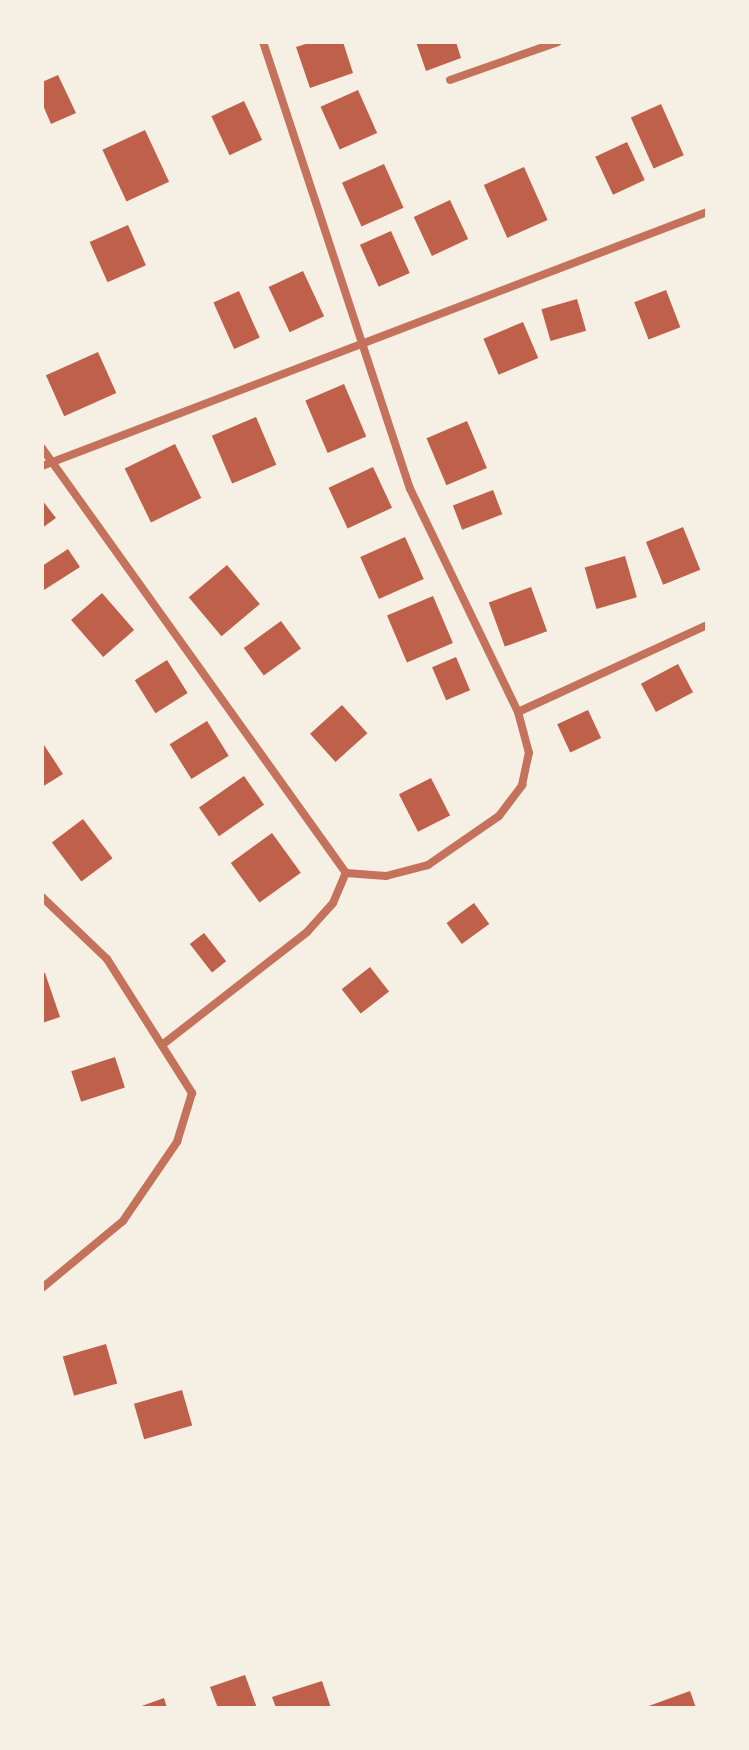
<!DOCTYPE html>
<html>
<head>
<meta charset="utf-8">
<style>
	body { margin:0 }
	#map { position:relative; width:749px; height:1750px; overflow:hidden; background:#f6efe4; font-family:"Noto Serif",serif }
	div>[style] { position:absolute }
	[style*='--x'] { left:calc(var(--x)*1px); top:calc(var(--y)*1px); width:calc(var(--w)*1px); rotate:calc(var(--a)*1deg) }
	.building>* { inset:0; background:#bf614a; transform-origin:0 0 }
	.minor>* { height:8px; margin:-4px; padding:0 4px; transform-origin:4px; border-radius:4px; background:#c5725c }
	span { translate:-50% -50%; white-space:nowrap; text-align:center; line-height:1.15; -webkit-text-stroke:8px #f6efe4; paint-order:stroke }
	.frame { position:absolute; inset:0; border:44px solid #f6efe4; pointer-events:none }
</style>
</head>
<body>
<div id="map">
	<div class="building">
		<div style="clip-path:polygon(312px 42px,343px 42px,353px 73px,310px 88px,296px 47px)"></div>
		<div style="clip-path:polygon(416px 42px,456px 42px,461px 58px,426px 71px)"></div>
		<div style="clip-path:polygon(58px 75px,76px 113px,51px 124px,42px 103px,42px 82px)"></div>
		<div style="left:358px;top:90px;width:47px;height:41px;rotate:66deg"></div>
		<div style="left:244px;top:101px;width:43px;height:36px;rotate:65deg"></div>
		<div style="left:661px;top:104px;width:56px;height:33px;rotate:66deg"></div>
		<div style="left:145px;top:130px;width:57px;height:47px;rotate:65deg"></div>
		<div style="left:627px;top:142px;width:42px;height:35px;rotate:65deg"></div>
		<div style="left:384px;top:164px;width:48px;height:46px;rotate:66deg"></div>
		<div style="left:524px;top:167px;width:58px;height:44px;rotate:66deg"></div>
		<div style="left:450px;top:200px;width:43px;height:40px;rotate:65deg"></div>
		<div style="left:128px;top:225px;width:44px;height:42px;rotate:66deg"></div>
		<div style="left:391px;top:231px;width:46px;height:34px;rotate:66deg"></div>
		<div style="left:303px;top:271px;width:50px;height:38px;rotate:65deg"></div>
		<div style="left:666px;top:290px;width:40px;height:34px;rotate:69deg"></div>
		<div style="left:239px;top:291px;width:51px;height:28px;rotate:66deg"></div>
		<div style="left:577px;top:299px;width:33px;height:37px;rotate:74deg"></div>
		<div style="left:523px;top:322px;width:39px;height:43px;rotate:67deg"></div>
		<div style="left:98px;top:352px;width:45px;height:57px;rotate:66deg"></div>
		<div style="left:344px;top:384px;width:57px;height:42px;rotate:67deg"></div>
		<div style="left:256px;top:417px;width:52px;height:48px;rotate:67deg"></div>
		<div style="left:467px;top:421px;width:51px;height:44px;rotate:67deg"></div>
		<div style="left:175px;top:444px;width:60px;height:56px;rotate:64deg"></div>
		<div style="left:373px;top:467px;width:45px;height:49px;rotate:65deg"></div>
		<div style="left:493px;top:490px;width:26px;height:43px;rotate:69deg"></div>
		<div style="clip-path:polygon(42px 500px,56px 518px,42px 528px)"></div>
		<div style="left:683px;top:527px;width:46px;height:40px;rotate:68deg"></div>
		<div style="left:405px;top:537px;width:46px;height:49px;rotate:66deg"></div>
		<div style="clip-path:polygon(68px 549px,80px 567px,44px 590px,42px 566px)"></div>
		<div style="left:625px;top:556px;width:43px;height:42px;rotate:74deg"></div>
		<div style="left:227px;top:565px;width:51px;height:50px;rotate:50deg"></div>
		<div style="left:531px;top:587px;width:47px;height:45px;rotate:70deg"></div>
		<div style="left:102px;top:593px;width:49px;height:41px;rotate:49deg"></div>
		<div style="left:433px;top:596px;width:51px;height:50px;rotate:67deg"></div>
		<div style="left:281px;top:621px;width:34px;height:46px;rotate:54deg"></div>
		<div style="left:456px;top:657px;width:36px;height:26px;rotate:67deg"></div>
		<div style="left:167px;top:660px;width:39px;height:38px;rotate:58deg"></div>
		<div style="left:678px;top:664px;width:32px;height:42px;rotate:62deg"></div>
		<div style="left:342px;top:705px;width:38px;height:43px;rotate:48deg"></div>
		<div style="left:588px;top:710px;width:31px;height:34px;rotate:65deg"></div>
		<div style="left:207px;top:721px;width:41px;height:44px;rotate:58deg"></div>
		<div style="clip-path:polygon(42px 742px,63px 774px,42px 787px)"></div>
		<div style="left:244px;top:776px;width:35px;height:55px;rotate:55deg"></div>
		<div style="left:431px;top:778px;width:42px;height:36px;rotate:63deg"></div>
		<div style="left:83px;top:819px;width:49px;height:39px;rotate:53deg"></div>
		<div style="left:272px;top:833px;width:49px;height:51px;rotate:54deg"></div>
		<div style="left:474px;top:903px;width:26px;height:34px;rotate:54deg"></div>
		<div style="left:204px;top:933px;width:36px;height:18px;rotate:52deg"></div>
		<div style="left:370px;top:967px;width:31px;height:36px;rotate:52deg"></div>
		<div style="clip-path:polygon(45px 973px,60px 1017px,42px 1023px,42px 974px)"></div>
		<div style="left:115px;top:1057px;width:32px;height:46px;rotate:72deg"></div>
		<div style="left:106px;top:1344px;width:41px;height:45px;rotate:74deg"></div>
		<div style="left:182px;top:1390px;width:37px;height:50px;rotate:74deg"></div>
		<div style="clip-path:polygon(245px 1675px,257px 1708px,218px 1708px,210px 1687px)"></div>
		<div style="clip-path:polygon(322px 1681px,331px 1708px,276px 1708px,272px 1697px)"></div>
		<div style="clip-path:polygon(690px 1691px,696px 1708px,643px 1708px)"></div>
		<div style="clip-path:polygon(164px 1698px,167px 1708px,136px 1708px)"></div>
	</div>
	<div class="minor">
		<div style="--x:450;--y:80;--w:114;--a:-19.4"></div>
		<div style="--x:42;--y:448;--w:523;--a:54.42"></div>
		<div style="--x:346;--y:873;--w:40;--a:4.3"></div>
		<div style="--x:386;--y:876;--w:43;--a:-14.7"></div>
		<div style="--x:428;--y:865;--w:86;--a:-34.6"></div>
		<div style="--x:499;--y:816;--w:39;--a:-53"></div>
		<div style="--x:522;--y:785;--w:33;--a:-78"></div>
		<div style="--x:529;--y:753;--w:42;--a:-105"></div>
		<div style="--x:518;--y:712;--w:248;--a:-115.8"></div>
		<div style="--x:410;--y:489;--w:471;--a:-108.2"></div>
		<div style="--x:42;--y:466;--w:712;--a:-20.9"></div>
		<div style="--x:518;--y:712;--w:208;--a:-24.7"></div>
		<div style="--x:42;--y:897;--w:90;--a:43.6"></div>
		<div style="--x:107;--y:959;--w:159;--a:57.6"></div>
		<div style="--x:192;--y:1093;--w:51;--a:107"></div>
		<div style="--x:177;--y:1142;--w:96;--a:124.4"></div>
		<div style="--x:123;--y:1221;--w:105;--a:140.4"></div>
		<div style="--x:162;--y:1045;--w:184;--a:-37.9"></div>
		<div style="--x:307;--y:932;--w:39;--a:-48"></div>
		<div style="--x:333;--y:903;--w:33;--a:-67"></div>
	</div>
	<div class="frame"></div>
</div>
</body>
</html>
